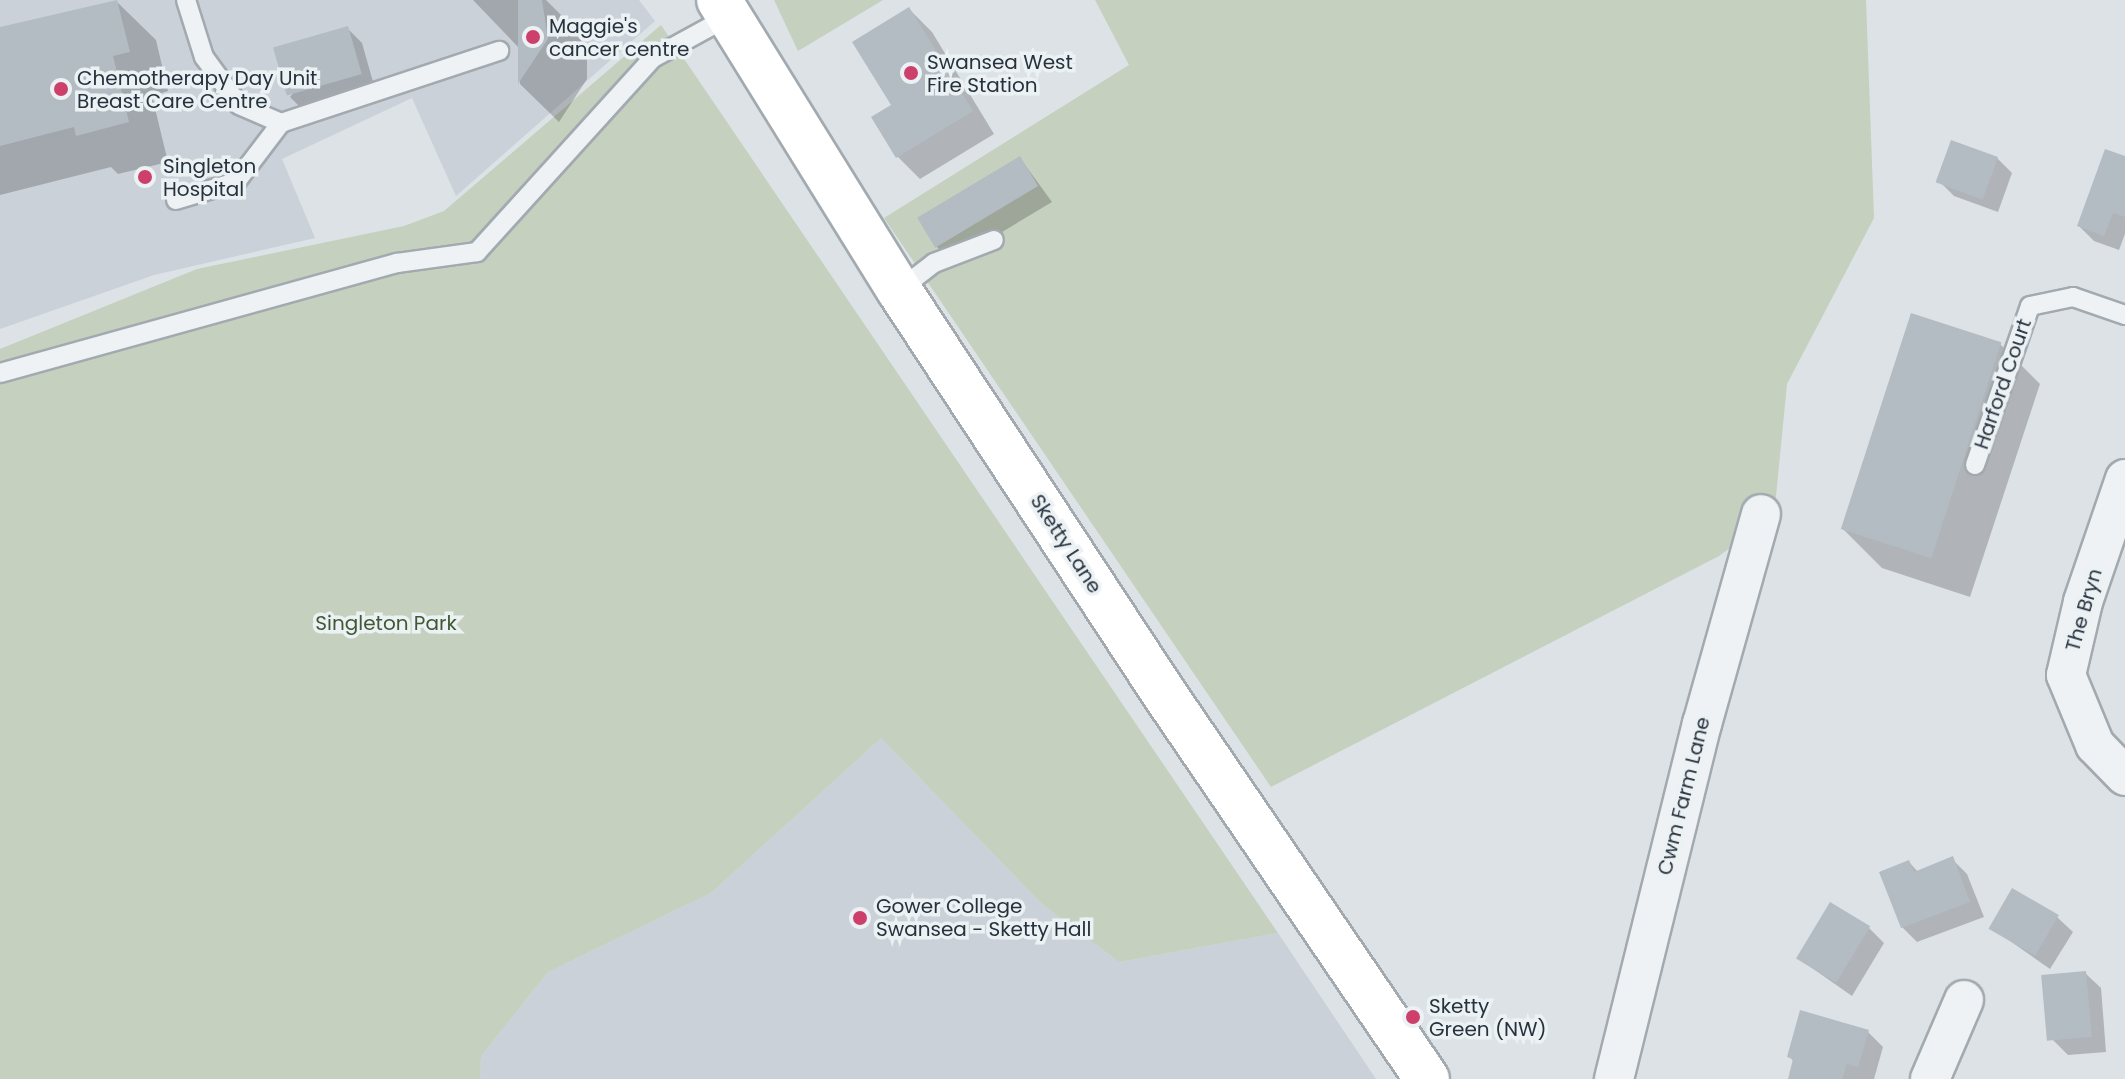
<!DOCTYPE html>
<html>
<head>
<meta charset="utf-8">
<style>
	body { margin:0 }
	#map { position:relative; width:2125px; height:1079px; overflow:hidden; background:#dce2e6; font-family:Poppins,sans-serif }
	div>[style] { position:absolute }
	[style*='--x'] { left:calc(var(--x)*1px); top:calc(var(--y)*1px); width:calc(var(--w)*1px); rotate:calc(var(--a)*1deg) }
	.built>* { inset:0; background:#cad1d8 }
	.green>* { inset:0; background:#c5d0be }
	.shadow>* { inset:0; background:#0003 }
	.building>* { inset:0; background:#b4bcc3; transform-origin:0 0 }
	.roads { filter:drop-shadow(2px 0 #a2aab0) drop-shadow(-2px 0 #a2aab0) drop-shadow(0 2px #a2aab0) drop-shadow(0 -2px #a2aab0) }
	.service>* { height:18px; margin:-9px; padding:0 9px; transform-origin:9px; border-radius:9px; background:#eff2f5 }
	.minor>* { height:38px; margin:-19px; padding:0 19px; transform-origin:19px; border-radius:19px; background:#eff2f5 }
	.primary>* { height:44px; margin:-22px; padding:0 22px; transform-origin:22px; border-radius:22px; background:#fff }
	.dots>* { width:22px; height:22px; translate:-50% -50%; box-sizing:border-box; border:4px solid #ecf1f4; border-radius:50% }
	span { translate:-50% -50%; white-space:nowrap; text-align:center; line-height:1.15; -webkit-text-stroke:7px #ecf1f4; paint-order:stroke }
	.poi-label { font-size:20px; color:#26323d }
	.left { translate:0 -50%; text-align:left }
	.street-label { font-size:20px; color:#26323d }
	.park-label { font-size:20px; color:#405834 }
</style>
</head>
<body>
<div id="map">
	<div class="built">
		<div style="clip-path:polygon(0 0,639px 0,655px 21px,456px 196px,412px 98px,282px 159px,315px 238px,154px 275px,0 329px)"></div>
		<div style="clip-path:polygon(881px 738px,1042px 904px,1119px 962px,1278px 933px,1376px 1079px,480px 1079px,481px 1056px,548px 972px,711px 893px)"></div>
	</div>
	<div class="green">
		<div style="clip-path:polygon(774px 0,883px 0,798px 51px)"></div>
		<div style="clip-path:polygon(1095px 0,1866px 0,1874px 218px,1787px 384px,1774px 516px,1719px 556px,1271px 787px,884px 218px,1129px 65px)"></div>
		<div style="clip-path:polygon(661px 25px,1278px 933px,1119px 962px,1042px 904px,881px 738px,711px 893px,548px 972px,481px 1056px,480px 1079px,0 1079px,0 349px,197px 269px,404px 226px,444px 211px)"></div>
	</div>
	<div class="shadow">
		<div style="clip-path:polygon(473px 0,546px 0,576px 30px,587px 52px,587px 79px,559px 122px,520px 84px,520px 49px)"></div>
		<div style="clip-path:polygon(116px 1px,156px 40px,168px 91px,152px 96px,168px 162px,118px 174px,111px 167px,0 195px,0 29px)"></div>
		<div style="clip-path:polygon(909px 9px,932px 32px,994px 134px,920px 179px,898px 157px,874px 118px,894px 105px)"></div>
		<div style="clip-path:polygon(347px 28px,362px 43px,375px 89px,305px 112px,290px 97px)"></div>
		<div style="clip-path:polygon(1020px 158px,1052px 202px,952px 262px,936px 246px)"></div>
		<div style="clip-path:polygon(1997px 158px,2012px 173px,1998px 212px,1954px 196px,1939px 181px)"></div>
		<div style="clip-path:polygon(2125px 159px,2125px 234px,2119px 250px,2094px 241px,2079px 226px)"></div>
		<div style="clip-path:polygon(2000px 344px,2040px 384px,1970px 597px,1882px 568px,1842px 528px)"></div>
		<div style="clip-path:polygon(1952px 859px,1967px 874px,1984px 917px,1917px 942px,1902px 927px,1909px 862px,1918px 872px)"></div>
		<div style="clip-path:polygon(2057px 917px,2073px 932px,2050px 969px,1990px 927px)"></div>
		<div style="clip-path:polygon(1869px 928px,1884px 943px,1852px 996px,1799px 959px)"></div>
		<div style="clip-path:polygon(2085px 973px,2101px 988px,2106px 1052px,2068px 1055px,2053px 1040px)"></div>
		<div style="clip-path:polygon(1868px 1032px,1883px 1047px,1874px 1079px,1790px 1079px,1794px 1062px,1789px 1056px)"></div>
	</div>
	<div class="building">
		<div style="clip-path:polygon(117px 0,130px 52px,113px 56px,129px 122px,76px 136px,74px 127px,0 146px,0 27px)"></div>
		<div style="clip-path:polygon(518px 0,542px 0,548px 39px,518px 84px)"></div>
		<div style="clip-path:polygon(909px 7px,973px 111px,896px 158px,871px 117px,891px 105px,852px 42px)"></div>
		<div style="left:348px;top:26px;width:50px;height:78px;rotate:74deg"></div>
		<div style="left:1951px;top:140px;width:50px;height:45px;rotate:20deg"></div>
		<div style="clip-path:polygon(2105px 149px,2125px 156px,2125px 217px,2113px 213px,2104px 236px,2077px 226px)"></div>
		<div style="left:1020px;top:156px;width:35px;height:120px;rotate:59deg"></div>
		<div style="left:1911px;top:313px;width:95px;height:227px;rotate:18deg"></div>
		<div style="clip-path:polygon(1953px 856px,1970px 902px,1901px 928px,1879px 872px,1909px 860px,1914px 872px)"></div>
		<div style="left:2012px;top:888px;width:54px;height:47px;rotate:30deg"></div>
		<div style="left:1830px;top:902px;width:47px;height:66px;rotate:31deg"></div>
		<div style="left:2086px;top:971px;width:66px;height:45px;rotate:85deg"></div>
		<div style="clip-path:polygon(1800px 1010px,1869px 1030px,1858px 1067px,1847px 1064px,1842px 1079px,1788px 1079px,1793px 1059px,1787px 1057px)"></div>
	</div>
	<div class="roads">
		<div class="service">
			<div style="--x:186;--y:0;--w:60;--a:72.5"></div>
			<div style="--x:204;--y:57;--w:59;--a:53.9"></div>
			<div style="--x:239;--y:105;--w:46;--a:23.2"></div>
			<div style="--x:281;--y:123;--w:230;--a:-18.3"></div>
			<div style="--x:176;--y:200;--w:63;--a:-16.7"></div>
			<div style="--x:236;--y:182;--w:74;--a:-52.7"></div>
			<div style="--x:899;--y:290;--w:44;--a:-37.6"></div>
			<div style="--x:934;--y:263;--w:64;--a:-21"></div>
			<div style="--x:0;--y:373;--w:412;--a:-15.5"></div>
			<div style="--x:397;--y:263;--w:81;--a:-7.8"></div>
			<div style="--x:477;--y:252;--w:262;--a:-47.8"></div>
			<div style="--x:653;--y:58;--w:85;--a:-28.7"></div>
			<div style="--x:1975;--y:465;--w:168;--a:-70.9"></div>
			<div style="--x:2030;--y:306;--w:44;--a:-11.8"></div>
			<div style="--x:2073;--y:297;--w:55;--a:19.1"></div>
		</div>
		<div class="minor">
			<div style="--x:2125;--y:479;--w:130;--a:108.9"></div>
			<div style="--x:2083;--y:602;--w:75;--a:103.1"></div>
			<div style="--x:2066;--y:675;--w:76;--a:67.5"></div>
			<div style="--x:2095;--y:745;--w:43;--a:45.9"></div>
			<div style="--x:1614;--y:1079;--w:366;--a:-76.1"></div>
			<div style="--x:1702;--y:724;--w:218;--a:-74.3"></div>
			<div style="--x:1930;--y:1079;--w:86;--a:-66.7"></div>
		</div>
		<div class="primary">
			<div style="--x:719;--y:0;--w:341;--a:58.2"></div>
			<div style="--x:899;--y:290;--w:477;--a:56.7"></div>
			<div style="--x:1161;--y:689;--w:472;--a:55.7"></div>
		</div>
	</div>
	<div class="dots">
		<div style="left:533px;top:37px;background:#cd406c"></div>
		<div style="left:911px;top:73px;background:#cd406c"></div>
		<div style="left:61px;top:89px;background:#cd406c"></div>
		<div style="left:145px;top:177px;background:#cd406c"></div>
		<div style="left:860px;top:918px;background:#cd406c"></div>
		<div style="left:1413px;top:1017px;background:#cd406c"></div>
	</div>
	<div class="poi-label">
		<span class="left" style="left:549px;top:38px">Maggie's<br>cancer centre</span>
		<span class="left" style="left:927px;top:74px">Swansea West<br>Fire Station</span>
		<span class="left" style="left:77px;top:90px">Chemotherapy Day Unit<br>Breast Care Centre</span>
		<span class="left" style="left:163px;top:178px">Singleton<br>Hospital</span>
		<span class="left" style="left:876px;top:918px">Gower College<br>Swansea - Sketty Hall</span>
		<span class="left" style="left:1429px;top:1018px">Sketty<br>Green (NW)</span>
	</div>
	<div class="street-label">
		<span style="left:2003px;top:384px;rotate:-71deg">Harford Court</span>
		<span style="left:1066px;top:544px;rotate:57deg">Sketty Lane</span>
		<span style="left:2084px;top:610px;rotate:-74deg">The Bryn</span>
		<span style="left:1684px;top:796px;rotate:-76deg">Cwm Farm Lane</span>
	</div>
	<div class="park-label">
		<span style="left:386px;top:623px">Singleton Park</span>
	</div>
</div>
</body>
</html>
